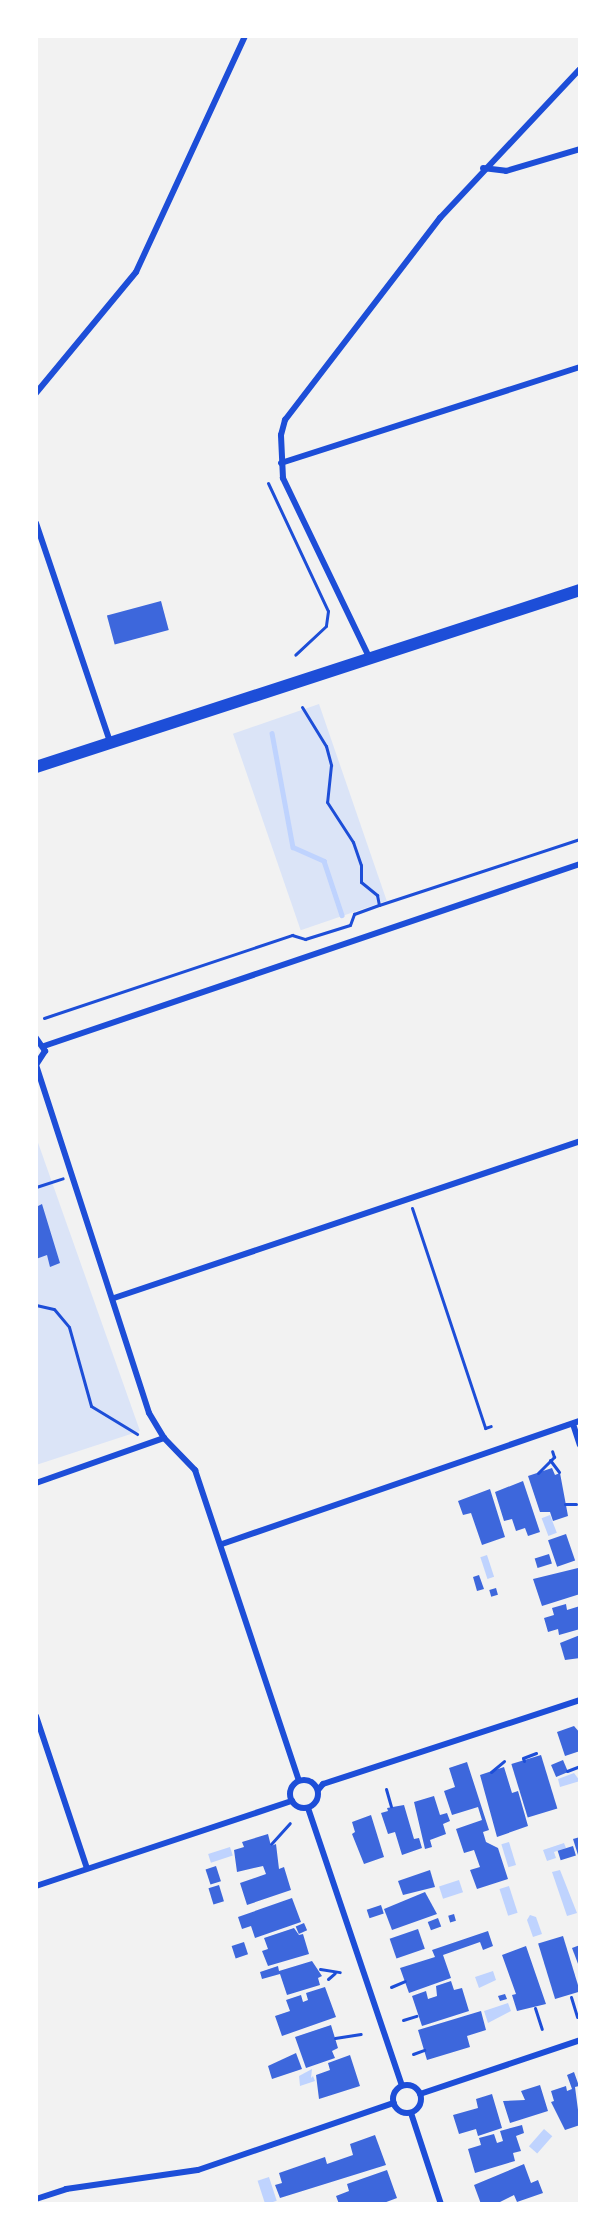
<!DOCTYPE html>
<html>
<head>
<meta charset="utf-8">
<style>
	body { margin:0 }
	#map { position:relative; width:616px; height:2240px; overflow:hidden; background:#f2f2f2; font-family:"Fira Sans Condensed",sans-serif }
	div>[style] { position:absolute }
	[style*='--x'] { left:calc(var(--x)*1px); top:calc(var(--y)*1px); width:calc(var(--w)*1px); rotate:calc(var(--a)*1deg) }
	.green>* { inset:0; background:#dbe4f7; transform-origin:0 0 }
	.water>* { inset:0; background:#bfd3fe; transform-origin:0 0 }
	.stream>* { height:4.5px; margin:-2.25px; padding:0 2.25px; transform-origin:2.25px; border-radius:2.25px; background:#bfd3fe }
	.building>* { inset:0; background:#3d67dc; transform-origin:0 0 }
	.path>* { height:3px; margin:-1.5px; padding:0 1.5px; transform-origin:1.5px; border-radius:1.5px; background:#1d4ed8 }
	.minor>* { height:6px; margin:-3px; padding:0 3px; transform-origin:3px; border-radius:3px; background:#1d4ed8 }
	.minor>.ring { margin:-3px; padding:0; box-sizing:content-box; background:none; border:6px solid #1d4ed8; border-radius:50% }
	.primary>* { height:12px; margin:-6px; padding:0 6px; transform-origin:6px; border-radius:6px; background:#1d4ed8 }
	span { translate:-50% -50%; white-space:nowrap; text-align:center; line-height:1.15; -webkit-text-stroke:4.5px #fff; paint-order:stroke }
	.frame { position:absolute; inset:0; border:38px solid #fff; pointer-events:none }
</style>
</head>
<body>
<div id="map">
	<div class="green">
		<div style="left:319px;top:704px;width:208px;height:91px;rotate:71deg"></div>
		<div style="clip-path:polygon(36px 1137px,140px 1431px,36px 1465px)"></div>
	</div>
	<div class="water">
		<div style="left:550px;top:1515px;width:19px;height:9px;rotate:69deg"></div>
		<div style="left:487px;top:1555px;width:23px;height:7px;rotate:72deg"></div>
		<div style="clip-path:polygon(574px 1773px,580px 1781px,560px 1787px,558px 1779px)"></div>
		<div style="left:509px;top:1842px;width:24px;height:8px;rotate:73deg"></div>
		<div style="clip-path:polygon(564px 1843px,566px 1848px,554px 1852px,556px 1858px,547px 1861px,543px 1850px)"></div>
		<div style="left:230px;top:1847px;width:9px;height:23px;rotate:72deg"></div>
		<div style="clip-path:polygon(560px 1870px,577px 1913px,567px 1916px,552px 1872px)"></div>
		<div style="left:459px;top:1880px;width:13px;height:21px;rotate:72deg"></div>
		<div style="left:509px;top:1886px;width:28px;height:10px;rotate:72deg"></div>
		<div style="clip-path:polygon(530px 1915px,536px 1917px,542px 1934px,533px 1937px,527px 1920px)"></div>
		<div style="clip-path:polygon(493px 1971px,496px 1980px,479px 1988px,475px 1977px)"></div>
		<div style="clip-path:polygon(508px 2003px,511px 2011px,488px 2023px,484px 2011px)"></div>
		<div style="clip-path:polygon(312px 2069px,311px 2078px,313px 2076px,315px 2081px,300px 2086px,299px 2076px)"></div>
		<div style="left:544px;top:2129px;width:11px;height:23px;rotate:41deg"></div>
		<div style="left:269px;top:2177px;width:25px;height:12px;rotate:72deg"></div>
	</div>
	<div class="stream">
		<div style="--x:272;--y:733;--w:116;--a:79.6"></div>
		<div style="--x:293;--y:847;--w:34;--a:24"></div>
		<div style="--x:324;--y:861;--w:57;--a:71.6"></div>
	</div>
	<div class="building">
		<div style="left:161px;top:601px;width:30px;height:56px;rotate:75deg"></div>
		<div style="clip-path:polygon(42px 1204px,60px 1263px,50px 1267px,47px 1255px,36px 1259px,36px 1207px)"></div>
		<div style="clip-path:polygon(552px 1468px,555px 1475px,560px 1473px,568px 1516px,553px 1521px,550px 1512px,540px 1512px,528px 1476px)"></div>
		<div style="clip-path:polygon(523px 1481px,540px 1532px,528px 1536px,525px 1528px,516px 1531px,512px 1519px,504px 1521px,495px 1492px)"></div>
		<div style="clip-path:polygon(490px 1489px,505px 1537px,482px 1545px,471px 1513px,463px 1515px,458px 1501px)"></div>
		<div style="left:566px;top:1534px;width:28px;height:19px;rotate:71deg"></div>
		<div style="left:549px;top:1554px;width:10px;height:15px;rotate:73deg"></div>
		<div style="clip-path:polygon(578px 1568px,580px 1594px,542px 1606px,533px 1579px)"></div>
		<div style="clip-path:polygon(479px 1575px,484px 1589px,477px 1591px,473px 1577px)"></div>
		<div style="left:496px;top:1588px;width:7px;height:7px;rotate:74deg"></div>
		<div style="clip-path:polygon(566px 1604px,567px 1610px,580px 1606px,580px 1629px,559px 1635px,558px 1629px,548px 1632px,544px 1618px,554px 1615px,552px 1608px)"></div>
		<div style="clip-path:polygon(580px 1635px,580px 1658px,565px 1660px,560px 1643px)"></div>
		<div style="clip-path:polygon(574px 1726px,580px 1733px,580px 1751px,565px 1756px,557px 1732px)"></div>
		<div style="left:541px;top:1755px;width:56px;height:31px;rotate:73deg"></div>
		<div style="left:563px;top:1760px;width:13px;height:13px;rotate:67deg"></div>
		<div style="clip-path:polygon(467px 1762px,489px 1830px,483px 1832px,486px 1842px,498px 1848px,508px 1879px,477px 1889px,470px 1870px,480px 1867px,474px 1850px,464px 1853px,456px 1829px,482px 1820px,478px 1807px,452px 1815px,444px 1791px,455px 1787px,449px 1768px)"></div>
		<div style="clip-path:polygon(504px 1767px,512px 1793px,518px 1791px,528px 1826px,497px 1837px,480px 1775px)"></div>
		<div style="clip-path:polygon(434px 1796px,440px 1815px,447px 1813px,450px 1821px,443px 1824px,446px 1834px,430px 1840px,432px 1847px,425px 1849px,414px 1802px)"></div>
		<div style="clip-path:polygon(404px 1805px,414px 1839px,419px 1838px,422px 1848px,402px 1855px,395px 1832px,388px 1834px,381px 1813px,388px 1811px,387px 1808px)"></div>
		<div style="clip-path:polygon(371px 1815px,384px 1857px,364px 1864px,352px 1834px,355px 1832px,352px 1822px)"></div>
		<div style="clip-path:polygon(268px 1834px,271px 1846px,276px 1844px,279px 1869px,284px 1867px,291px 1890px,247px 1905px,240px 1883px,266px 1874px,263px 1866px,237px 1872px,234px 1850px,244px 1847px,242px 1842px)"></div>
		<div style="clip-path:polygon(580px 1837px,580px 1855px,578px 1855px,573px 1839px)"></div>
		<div style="left:573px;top:1846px;width:10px;height:16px;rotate:73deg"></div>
		<div style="left:216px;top:1866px;width:16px;height:11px;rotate:72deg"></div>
		<div style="clip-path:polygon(430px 1870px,435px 1887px,403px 1895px,398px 1881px)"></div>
		<div style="left:219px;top:1885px;width:17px;height:11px;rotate:73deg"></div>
		<div style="clip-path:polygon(425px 1892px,437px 1914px,392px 1930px,384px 1909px)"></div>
		<div style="clip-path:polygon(292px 1898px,301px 1922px,255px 1938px,251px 1926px,242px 1929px,238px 1917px)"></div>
		<div style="left:381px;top:1905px;width:9px;height:15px;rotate:72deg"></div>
		<div style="left:454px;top:1914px;width:7px;height:6px;rotate:74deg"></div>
		<div style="left:438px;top:1918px;width:9px;height:11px;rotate:69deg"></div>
		<div style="left:304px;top:1923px;width:8px;height:9px;rotate:67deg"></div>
		<div style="clip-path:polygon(294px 1928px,299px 1935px,303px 1934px,309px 1954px,268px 1966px,262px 1951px,268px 1949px,264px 1938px)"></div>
		<div style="left:418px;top:1929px;width:21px;height:30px;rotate:71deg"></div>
		<div style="clip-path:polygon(488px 1931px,493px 1946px,483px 1950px,480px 1942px,443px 1955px,451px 1978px,409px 1993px,400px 1968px,435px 1957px,432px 1950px)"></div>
		<div style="left:563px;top:1936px;width:58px;height:26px;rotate:73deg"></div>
		<div style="left:244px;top:1942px;width:13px;height:13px;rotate:72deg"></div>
		<div style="clip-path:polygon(580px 1945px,580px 1969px,572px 1948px)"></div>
		<div style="clip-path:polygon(526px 1946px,546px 2004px,517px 2011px,512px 1995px,516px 1994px,502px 1955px)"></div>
		<div style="clip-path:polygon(312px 1961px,322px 1976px,318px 1978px,320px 1985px,287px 1995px,280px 1974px,262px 1979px,260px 1972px,278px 1966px,279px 1971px)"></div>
		<div style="clip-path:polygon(451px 1981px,454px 1990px,462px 1988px,469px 2011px,422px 2026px,412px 1996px,426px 1991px,428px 1999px,437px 1996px,436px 1986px)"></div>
		<div style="clip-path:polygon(325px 1987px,336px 2017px,282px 2036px,275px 2016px,290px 2011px,286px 2000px,301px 1995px,303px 2002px,308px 2000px,306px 1993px)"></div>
		<div style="clip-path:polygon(505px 1994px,507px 1999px,500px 2001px,498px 1996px)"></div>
		<div style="clip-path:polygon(481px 2011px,486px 2030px,467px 2036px,470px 2047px,427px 2060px,418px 2030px)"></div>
		<div style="clip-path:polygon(331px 2025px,338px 2048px,332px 2051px,335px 2058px,306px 2068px,295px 2037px)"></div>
		<div style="clip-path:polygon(296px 2053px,302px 2069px,272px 2079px,268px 2066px)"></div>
		<div style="clip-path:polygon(350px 2055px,360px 2086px,319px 2099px,316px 2075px,330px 2070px,328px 2063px)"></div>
		<div style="clip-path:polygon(574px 2072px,579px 2086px,575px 2087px,580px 2125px,565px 2130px,551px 2102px,554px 2101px,551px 2091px,566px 2086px,567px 2091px,572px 2089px,567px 2075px)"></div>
		<div style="clip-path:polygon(540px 2085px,548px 2111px,510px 2123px,503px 2101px,525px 2100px,521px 2091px)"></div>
		<div style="clip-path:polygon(492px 2094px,502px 2128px,478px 2136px,476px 2129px,459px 2134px,453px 2115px,478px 2108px,476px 2099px)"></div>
		<div style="clip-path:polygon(522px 2125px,524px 2133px,516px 2136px,521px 2151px,513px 2153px,515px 2161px,475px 2173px,468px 2149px,481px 2145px,479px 2138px,494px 2134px,497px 2143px,503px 2141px,500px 2131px)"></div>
		<div style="clip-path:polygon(375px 2135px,386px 2165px,280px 2198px,275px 2185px,282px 2183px,279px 2173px,325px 2157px,327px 2164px,353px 2155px,350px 2144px)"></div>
		<div style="clip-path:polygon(524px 2164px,531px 2183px,538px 2180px,543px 2193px,517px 2202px,514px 2195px,496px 2204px,481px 2204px,474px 2185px)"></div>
		<div style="clip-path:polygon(387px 2170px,397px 2198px,381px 2204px,339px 2204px,336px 2196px,349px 2191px,347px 2184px)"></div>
	</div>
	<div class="path">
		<div style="--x:268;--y:483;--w:141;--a:64.9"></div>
		<div style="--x:328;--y:611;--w:15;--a:98"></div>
		<div style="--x:326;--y:626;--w:42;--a:136.9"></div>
		<div style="--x:302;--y:707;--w:46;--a:58.4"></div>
		<div style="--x:326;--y:746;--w:20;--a:75"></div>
		<div style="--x:331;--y:765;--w:37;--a:96"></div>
		<div style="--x:327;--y:802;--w:48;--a:57"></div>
		<div style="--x:353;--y:842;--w:24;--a:71"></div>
		<div style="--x:361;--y:865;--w:17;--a:90"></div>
		<div style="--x:361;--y:882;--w:21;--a:39"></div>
		<div style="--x:377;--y:895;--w:10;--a:79"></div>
		<div style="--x:44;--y:1018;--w:262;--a:-18.5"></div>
		<div style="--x:292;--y:935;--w:14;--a:17"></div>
		<div style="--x:305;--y:939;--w:47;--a:-17.3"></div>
		<div style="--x:350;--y:925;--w:12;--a:-70"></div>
		<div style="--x:354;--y:914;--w:27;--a:-20"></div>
		<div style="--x:379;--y:905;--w:212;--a:-18.2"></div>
		<div style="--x:36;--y:1187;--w:28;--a:-18"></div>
		<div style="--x:412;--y:1208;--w:232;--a:71.6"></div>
		<div style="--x:485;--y:1428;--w:6;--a:-18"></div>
		<div style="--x:36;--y:1305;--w:18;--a:13"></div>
		<div style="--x:54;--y:1309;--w:23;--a:50"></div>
		<div style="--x:69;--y:1327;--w:82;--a:74.4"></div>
		<div style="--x:91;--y:1406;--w:54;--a:31.3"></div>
		<div style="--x:550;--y:1460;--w:15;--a:53"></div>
		<div style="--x:538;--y:1473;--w:23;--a:-45"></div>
		<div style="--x:554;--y:1457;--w:6;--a:-108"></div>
		<div style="--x:565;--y:1504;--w:11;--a:0"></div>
		<div style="--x:524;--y:1761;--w:3;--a:-108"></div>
		<div style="--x:523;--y:1758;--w:14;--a:-21"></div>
		<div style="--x:567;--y:1771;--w:14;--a:-21"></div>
		<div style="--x:491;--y:1772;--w:17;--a:-40"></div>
		<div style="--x:386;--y:1789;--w:18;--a:74"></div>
		<div style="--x:271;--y:1844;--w:28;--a:-48"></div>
		<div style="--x:320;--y:1969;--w:20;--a:9"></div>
		<div style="--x:328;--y:1979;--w:9;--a:-41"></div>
		<div style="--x:391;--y:1987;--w:15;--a:-23"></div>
		<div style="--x:571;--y:1997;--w:21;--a:73"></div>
		<div style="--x:535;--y:2008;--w:22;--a:72"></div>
		<div style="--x:403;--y:2020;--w:14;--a:-17"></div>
		<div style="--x:335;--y:2038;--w:26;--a:-9"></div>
		<div style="--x:413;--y:2054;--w:12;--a:-20"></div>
	</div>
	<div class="minor">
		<div style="--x:483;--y:168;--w:23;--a:7"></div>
		<div style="--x:506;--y:171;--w:77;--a:-16.6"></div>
		<div style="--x:36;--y:393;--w:157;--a:-50.4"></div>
		<div style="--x:136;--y:272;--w:260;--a:-65.2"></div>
		<div style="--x:281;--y:463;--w:314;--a:-17.8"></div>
		<div style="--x:36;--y:523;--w:233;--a:71.3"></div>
		<div style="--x:370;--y:659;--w:201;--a:-115.7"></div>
		<div style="--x:283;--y:478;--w:43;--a:-92.7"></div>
		<div style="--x:281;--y:435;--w:16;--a:-75"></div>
		<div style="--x:285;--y:420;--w:255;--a:-52.5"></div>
		<div style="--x:440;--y:218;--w:204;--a:-46.8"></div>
		<div style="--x:36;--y:1038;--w:16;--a:55"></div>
		<div style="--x:45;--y:1051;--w:17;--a:123"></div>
		<div style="--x:36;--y:1065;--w:366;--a:72"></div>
		<div style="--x:149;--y:1413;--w:29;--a:59"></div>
		<div style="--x:164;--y:1438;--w:45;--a:45.9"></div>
		<div style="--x:195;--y:1470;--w:327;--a:71.5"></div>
		<div style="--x:44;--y:1046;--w:566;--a:-18.76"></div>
		<div style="--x:114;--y:1298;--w:492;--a:-18.6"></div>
		<div style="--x:573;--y:1424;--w:22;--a:72"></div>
		<div style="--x:36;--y:1483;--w:136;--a:-19.4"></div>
		<div style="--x:222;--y:1544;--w:379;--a:-19"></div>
		<div style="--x:36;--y:1716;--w:160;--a:71.5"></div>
		<div class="ring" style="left:290px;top:1780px;width:22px;height:22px"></div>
		<div style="--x:318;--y:1790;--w:8;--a:-50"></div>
		<div style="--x:323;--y:1784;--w:270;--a:-18.1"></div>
		<div style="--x:308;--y:1808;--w:293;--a:71.3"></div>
		<div style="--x:36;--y:1886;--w:270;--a:-18.4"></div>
		<div class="ring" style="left:393px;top:2085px;width:22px;height:22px"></div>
		<div style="--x:420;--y:2094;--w:169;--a:-18.6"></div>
		<div style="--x:411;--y:2113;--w:96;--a:71.8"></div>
		<div style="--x:36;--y:2199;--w:32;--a:-18"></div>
		<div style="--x:66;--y:2189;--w:133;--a:-8.2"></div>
		<div style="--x:198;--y:2170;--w:207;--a:-18.9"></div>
	</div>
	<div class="primary">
		<div style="--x:36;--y:767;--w:572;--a:-18.02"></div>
	</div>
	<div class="frame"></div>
</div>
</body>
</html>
